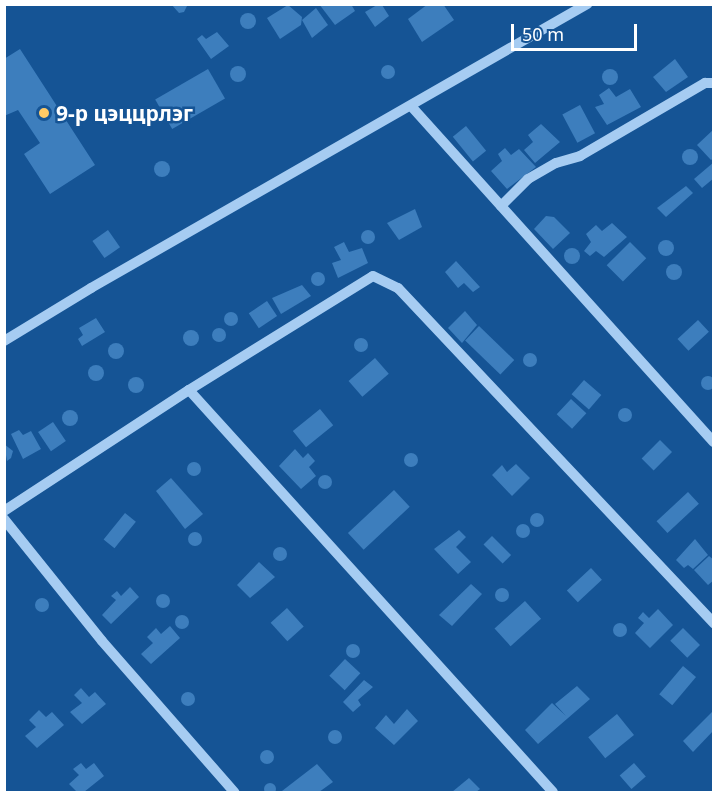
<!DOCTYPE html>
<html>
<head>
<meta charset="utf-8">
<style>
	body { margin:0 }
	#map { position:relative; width:718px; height:797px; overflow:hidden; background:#155495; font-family:"Noto Sans",sans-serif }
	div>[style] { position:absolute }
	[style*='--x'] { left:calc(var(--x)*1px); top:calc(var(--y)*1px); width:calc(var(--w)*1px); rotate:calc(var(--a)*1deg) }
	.building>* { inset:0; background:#3d7ebd; transform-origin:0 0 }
	.round { border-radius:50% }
	.minor>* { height:10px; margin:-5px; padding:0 5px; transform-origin:5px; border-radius:5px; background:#a6ccf2 }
	.dots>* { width:16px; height:16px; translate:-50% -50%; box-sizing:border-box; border:3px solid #155495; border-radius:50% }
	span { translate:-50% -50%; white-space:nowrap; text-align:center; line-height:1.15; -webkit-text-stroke:5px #155495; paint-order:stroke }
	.poi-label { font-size:21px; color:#fff; font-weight:700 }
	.left { translate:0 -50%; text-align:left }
	.frame { position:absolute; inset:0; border:6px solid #fff; pointer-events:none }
	.scale { position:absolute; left:511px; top:24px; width:126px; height:27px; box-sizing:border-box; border:3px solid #fff; border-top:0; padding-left:8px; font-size:18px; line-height:21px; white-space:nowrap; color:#fff; -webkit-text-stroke:4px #155495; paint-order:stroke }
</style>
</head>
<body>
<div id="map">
	<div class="building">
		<div style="clip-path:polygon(171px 4px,188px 4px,184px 12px,179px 13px)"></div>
		<div style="clip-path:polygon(319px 4px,351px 4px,355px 11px,335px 25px)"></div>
		<div style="clip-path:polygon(428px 4px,443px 4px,454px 20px,422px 42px,408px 19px)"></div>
		<div style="clip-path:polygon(288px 5px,302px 17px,301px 25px,280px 39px,267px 18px)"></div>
		<div style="clip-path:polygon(377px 5px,382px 5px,389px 16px,375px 27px,365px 12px)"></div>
		<div style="clip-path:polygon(316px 8px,328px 25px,312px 38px,302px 20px)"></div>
		<div class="round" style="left:240px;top:13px;width:16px;height:16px"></div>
		<div style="clip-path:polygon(217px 32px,229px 46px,211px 59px,197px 39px,202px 35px,206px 39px)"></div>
		<div style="clip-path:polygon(20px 49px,95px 165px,50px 194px,24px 154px,40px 143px,18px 110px,4px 116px,4px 59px)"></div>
		<div style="clip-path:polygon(675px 59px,688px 77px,666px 92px,653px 77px)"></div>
		<div class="round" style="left:381px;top:65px;width:14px;height:14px"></div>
		<div class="round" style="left:230px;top:66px;width:16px;height:16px"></div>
		<div class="round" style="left:602px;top:69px;width:16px;height:16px"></div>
		<div style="left:208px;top:69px;width:34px;height:61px;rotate:60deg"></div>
		<div style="clip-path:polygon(609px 88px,616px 97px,630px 89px,641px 107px,607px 125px,595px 107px,604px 104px,599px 95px)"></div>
		<div style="left:580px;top:105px;width:32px;height:20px;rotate:62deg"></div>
		<div style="clip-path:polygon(541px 124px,560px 142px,535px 163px,524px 150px,533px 142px,528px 135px)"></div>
		<div style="left:466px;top:126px;width:32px;height:17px;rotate:51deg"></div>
		<div style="clip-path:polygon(714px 129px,714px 158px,711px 160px,697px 145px)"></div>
		<div style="clip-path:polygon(505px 148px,511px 155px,519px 149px,536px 167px,507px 189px,491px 171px,502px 161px,498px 154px)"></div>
		<div class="round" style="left:682px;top:149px;width:16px;height:16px"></div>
		<div class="round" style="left:154px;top:161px;width:16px;height:16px"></div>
		<div style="clip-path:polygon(714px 162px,714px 178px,702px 188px,694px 179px)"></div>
		<div style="clip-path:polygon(686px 186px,693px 193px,666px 217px,657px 208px)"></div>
		<div style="clip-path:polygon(415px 209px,422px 227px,399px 240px,387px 223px)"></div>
		<div style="clip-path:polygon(546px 216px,554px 217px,570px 233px,553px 249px,534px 229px)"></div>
		<div style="clip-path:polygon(612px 223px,627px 237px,604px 257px,596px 251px,590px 256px,584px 251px,591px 242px,586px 234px,596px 225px,602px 231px)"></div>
		<div class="round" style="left:361px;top:230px;width:14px;height:14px"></div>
		<div style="left:108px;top:230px;width:21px;height:19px;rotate:55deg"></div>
		<div class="round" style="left:658px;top:240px;width:16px;height:16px"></div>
		<div style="clip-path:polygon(344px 242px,349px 252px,362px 248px,368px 263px,338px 278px,332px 263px,341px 260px,334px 247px)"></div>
		<div style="left:630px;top:242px;width:23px;height:33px;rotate:45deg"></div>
		<div class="round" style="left:564px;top:248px;width:16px;height:16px"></div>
		<div style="clip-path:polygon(456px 261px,480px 287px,473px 292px,464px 283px,458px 288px,445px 272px)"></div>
		<div class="round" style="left:666px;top:264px;width:16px;height:16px"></div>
		<div class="round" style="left:311px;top:272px;width:14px;height:14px"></div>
		<div style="clip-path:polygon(302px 285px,311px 296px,281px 314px,272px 298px)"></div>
		<div style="left:267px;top:301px;width:18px;height:22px;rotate:56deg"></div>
		<div style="clip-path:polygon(465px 311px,477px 325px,462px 343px,448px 328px)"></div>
		<div class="round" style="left:224px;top:312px;width:14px;height:14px"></div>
		<div style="clip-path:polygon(96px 318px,105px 332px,82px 346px,78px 339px,83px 335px,79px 328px)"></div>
		<div style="left:698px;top:320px;width:16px;height:28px;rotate:47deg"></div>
		<div style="left:479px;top:326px;width:49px;height:20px;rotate:44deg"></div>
		<div class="round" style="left:212px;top:328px;width:14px;height:14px"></div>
		<div class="round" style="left:183px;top:330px;width:16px;height:16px"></div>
		<div class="round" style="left:354px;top:338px;width:14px;height:14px"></div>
		<div class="round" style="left:108px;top:343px;width:16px;height:16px"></div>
		<div class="round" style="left:523px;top:353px;width:14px;height:14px"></div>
		<div style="left:375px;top:358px;width:21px;height:35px;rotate:49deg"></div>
		<div class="round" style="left:88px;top:365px;width:16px;height:16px"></div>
		<div class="round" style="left:701px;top:376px;width:14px;height:14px"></div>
		<div class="round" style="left:128px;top:377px;width:16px;height:16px"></div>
		<div style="left:584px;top:380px;width:23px;height:19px;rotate:41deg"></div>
		<div style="left:571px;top:399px;width:21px;height:21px;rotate:43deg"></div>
		<div class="round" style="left:618px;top:408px;width:14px;height:14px"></div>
		<div style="left:320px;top:409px;width:21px;height:35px;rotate:51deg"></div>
		<div class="round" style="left:62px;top:410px;width:16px;height:16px"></div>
		<div style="left:53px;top:422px;width:23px;height:18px;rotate:56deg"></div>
		<div style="clip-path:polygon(19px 430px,23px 435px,31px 431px,41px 449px,23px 459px,11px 434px)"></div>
		<div style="left:660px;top:440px;width:17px;height:26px;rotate:45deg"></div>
		<div style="clip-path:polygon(4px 444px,13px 451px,11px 458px,7px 461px)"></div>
		<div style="clip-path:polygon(295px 449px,303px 458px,308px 453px,315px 461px,309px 467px,316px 476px,301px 489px,279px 466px)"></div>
		<div class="round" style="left:404px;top:453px;width:14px;height:14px"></div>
		<div class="round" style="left:187px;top:462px;width:14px;height:14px"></div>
		<div style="clip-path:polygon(516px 464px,530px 478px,512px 496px,492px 475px,502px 465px,507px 472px)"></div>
		<div class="round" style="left:318px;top:475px;width:14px;height:14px"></div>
		<div style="clip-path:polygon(171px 478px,203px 514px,185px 529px,156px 491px)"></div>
		<div style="left:394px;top:490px;width:23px;height:63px;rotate:47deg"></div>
		<div style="left:688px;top:492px;width:16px;height:43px;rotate:47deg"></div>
		<div class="round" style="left:530px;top:513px;width:14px;height:14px"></div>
		<div style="left:125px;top:513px;width:14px;height:34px;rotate:39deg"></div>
		<div class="round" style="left:516px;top:524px;width:14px;height:14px"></div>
		<div style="clip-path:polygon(459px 530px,466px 537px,456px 547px,471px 562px,458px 574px,434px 549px)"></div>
		<div class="round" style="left:188px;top:532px;width:14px;height:14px"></div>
		<div style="left:492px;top:536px;width:27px;height:12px;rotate:45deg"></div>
		<div style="clip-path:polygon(695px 539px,708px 555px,693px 569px,688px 565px,684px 568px,676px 560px)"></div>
		<div class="round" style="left:273px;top:547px;width:14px;height:14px"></div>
		<div style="clip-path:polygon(709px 556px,714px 560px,714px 580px,708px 585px,694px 570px)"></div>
		<div style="clip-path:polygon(259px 562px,275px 577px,250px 598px,237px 585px)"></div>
		<div style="left:591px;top:568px;width:16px;height:33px;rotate:47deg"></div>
		<div style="clip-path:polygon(471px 584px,482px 594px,452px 626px,439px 615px)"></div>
		<div style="clip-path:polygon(130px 587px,139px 597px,111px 624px,102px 615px,116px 600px,111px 596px,117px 591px,121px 596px)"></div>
		<div class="round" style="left:495px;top:588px;width:14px;height:14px"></div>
		<div class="round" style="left:156px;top:594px;width:14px;height:14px"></div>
		<div class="round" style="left:35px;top:598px;width:14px;height:14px"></div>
		<div style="left:525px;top:601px;width:24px;height:41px;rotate:48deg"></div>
		<div style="left:287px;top:608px;width:25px;height:22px;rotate:48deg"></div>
		<div style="clip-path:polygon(658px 609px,673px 625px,650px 648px,635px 633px,644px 623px,638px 618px,643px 612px,649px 618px)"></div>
		<div class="round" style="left:175px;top:615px;width:14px;height:14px"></div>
		<div class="round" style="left:613px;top:623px;width:14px;height:14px"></div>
		<div style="clip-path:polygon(170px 626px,180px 638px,151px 664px,141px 654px,153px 643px,147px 637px,156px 628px,161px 634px)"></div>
		<div style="left:683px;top:628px;width:24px;height:18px;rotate:45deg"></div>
		<div class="round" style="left:346px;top:644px;width:14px;height:14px"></div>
		<div style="left:345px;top:659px;width:21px;height:23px;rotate:43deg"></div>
		<div style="left:683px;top:666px;width:17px;height:37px;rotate:40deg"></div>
		<div style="clip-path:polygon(364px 680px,373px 687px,358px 700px,361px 705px,353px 712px,343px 702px)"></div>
		<div style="clip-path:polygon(577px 686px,590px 699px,538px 744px,525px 730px,552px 703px,566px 716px,555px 704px)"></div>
		<div style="clip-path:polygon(81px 688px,89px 697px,95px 692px,106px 704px,82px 724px,70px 712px,82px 703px,74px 695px)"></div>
		<div class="round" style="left:181px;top:692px;width:14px;height:14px"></div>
		<div style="clip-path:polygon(407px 709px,418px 721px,394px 745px,375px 728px,386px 715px,394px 724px)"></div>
		<div style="clip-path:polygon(39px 710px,46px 717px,52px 712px,64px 725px,37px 748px,25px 736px,36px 727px,29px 720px)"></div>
		<div style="clip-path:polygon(714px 710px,714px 730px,693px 752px,683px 741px)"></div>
		<div style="left:617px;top:714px;width:27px;height:37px;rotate:51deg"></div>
		<div class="round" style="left:328px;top:730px;width:14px;height:14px"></div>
		<div class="round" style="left:260px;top:750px;width:14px;height:14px"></div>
		<div style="clip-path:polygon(81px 763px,86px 769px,94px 763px,104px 776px,84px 792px,77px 792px,69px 784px,79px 775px,73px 769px)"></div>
		<div style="left:634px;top:763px;width:18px;height:19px;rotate:49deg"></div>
		<div style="clip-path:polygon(317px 764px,333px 782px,319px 792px,282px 791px)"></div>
		<div style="clip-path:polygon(469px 778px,480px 789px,476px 792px,452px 792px)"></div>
		<div class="round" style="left:264px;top:783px;width:12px;height:12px"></div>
	</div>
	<div class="minor">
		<div style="--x:411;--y:106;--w:452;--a:48"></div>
		<div style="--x:501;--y:206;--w:38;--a:-45"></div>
		<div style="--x:528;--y:179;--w:32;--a:-30"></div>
		<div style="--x:556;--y:163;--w:25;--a:-16"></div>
		<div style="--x:580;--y:156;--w:145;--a:-30.3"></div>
		<div style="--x:705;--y:83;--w:9;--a:0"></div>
		<div style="--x:4;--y:341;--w:102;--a:-31.3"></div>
		<div style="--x:91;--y:288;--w:572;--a:-29.79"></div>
		<div style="--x:189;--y:390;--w:542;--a:47.84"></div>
		<div style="--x:4;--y:511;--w:221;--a:-33.2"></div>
		<div style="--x:189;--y:390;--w:216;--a:-31.8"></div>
		<div style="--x:373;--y:276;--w:28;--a:26"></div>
		<div style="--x:398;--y:288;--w:461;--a:46.7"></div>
		<div style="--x:4;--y:519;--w:156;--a:51.2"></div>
		<div style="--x:102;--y:641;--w:201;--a:48.8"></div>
	</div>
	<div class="dots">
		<div style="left:44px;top:113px;background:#ffca66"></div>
	</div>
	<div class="poi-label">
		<span class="left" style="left:56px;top:113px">9-р цэццрлэг</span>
	</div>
	<div class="frame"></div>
	<div class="scale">50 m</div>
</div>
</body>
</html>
